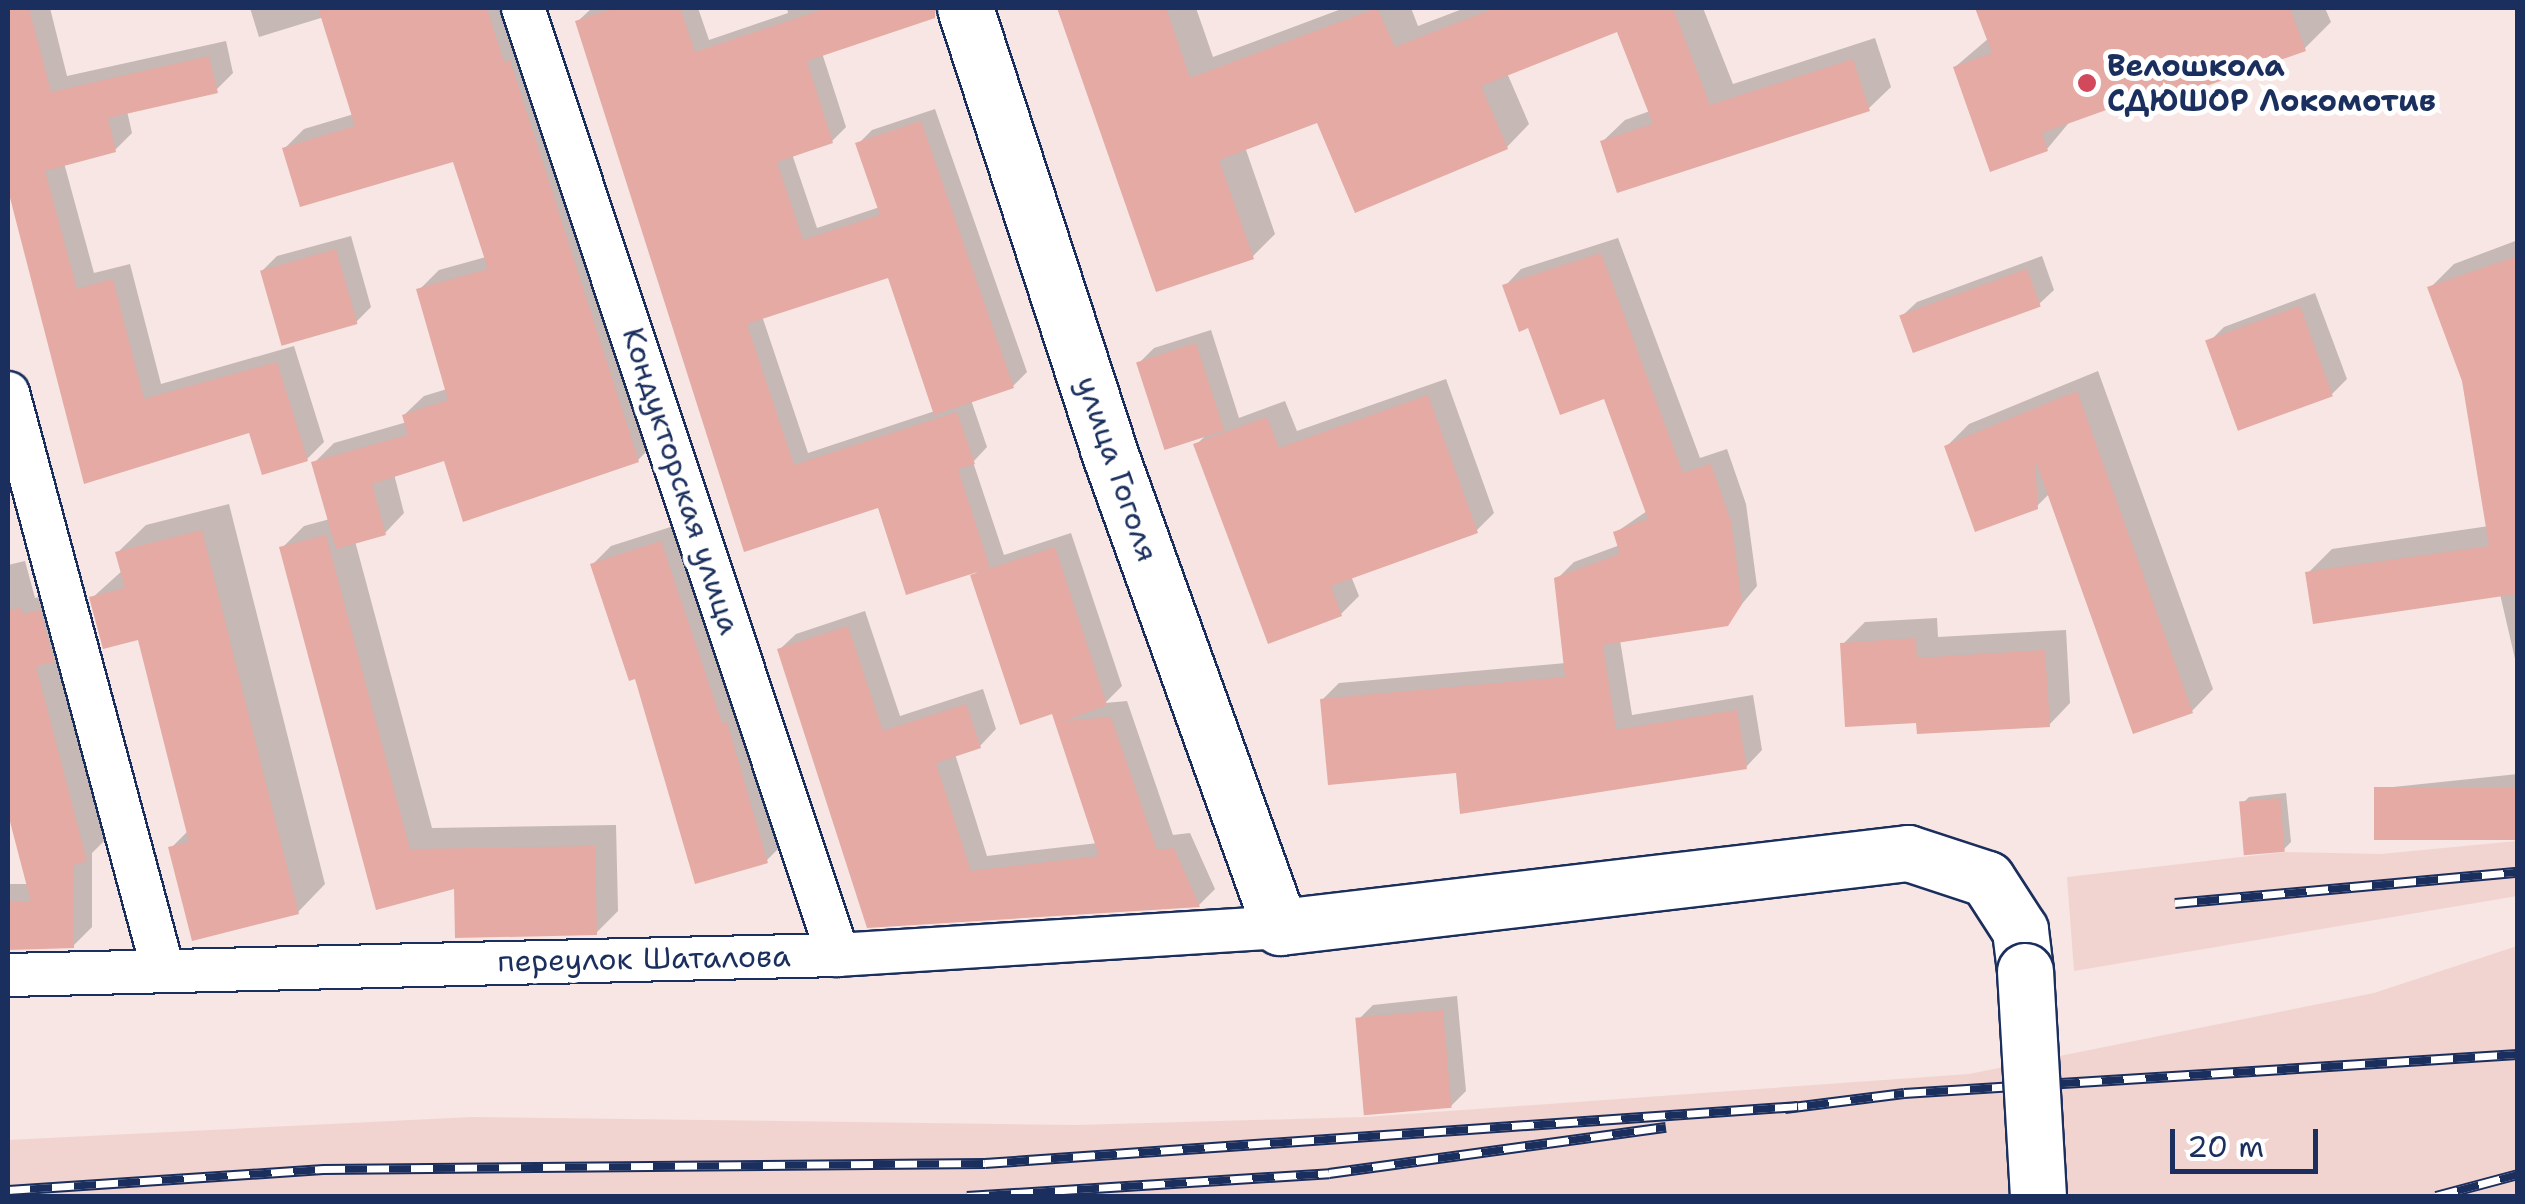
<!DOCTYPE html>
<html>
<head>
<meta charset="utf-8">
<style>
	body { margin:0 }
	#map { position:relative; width:2525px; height:1204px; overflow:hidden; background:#f7e6e3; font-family:"Shantell Sans",sans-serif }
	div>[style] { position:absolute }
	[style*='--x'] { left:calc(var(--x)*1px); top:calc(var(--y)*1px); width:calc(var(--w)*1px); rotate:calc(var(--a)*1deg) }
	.built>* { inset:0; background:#f1d4d0 }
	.shadow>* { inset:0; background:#0003 }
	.building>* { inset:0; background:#e4aaa3; transform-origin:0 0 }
	.roads { filter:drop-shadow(2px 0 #1b2f5e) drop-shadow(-2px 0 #1b2f5e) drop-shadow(0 2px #1b2f5e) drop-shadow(0 -2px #1b2f5e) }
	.street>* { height:42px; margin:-21px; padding:0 21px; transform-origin:21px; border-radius:21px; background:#fff }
	.secondary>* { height:55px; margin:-27.5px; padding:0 27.5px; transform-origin:27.5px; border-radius:27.5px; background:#fff }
	.rail>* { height:11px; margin-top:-5.5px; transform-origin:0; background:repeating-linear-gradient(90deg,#fff 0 22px,#1b2f5e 0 44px); box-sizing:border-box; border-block:2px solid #1b2f5e }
	.bridges { filter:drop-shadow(2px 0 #1b2f5e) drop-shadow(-2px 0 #1b2f5e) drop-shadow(0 2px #1b2f5e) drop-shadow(0 -2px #1b2f5e) }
	.secondary-bridge>* { height:55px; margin:-27.5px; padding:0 27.5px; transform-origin:27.5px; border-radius:27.5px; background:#fff }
	.dots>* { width:28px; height:28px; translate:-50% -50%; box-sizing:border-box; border:5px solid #fff; border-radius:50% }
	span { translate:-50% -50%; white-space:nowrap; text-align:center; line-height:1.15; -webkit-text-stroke:10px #fff; paint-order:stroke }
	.poi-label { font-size:30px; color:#1b2f5e; font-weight:700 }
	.left { translate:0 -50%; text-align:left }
	.street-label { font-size:30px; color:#1b2f5e }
	.frame { position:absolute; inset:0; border:10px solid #1b2f5e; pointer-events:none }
	.scale { position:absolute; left:2170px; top:1129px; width:148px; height:45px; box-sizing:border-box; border:5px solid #1b2f5e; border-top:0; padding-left:12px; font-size:30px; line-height:35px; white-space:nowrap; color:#1b2f5e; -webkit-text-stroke:8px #fff; paint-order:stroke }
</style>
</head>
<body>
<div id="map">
	<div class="built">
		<div style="clip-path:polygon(2517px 841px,2517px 896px,2074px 971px,2067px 877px,2285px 852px,2381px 854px)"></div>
		<div style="clip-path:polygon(2517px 946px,2517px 1196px,8px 1196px,8px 1140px,472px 1117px,1076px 1125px,1365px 1117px,1969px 1074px,2374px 993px)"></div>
	</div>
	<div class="shadow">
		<div style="clip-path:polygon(8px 8px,50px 8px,67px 76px,226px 41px,233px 73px,216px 90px,127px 111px,132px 133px,115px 150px,64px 163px,94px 273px,130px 264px,161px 384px,294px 346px,324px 442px,307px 459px,251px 430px,86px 481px,8px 182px)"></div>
		<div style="clip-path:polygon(250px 8px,516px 8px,658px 440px,638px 460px,446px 458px,394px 474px,404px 513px,385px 533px,355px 541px,432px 828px,616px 825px,618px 911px,596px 933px,456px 886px,378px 907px,282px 548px,304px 526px,330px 519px,314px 463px,334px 443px,407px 422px,404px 415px,424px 396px,447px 389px,419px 290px,439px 270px,486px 257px,454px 159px,285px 148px,304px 129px,354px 114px,324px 17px,259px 37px)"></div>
		<div style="clip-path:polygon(evenodd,592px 8px,698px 8px,709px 40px,788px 13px,787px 8px,894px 8px,898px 19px,822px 53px,846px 127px,832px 141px,792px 154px,817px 228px,880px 207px,858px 144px,872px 130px,935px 109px,1027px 372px,1013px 386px,971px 400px,987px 447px,973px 462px,1004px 555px,1071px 533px,1122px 686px,1105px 703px,1127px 701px,1173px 835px,1190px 833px,1215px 889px,1199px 905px,869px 925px,779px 650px,796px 634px,865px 611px,900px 716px,983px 689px,996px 729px,980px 746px,955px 754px,987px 856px,1098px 843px,1054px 711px,973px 576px,981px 568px,879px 505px,746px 549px,578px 21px,592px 8px,890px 274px,935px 411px,808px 453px,762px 316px,890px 274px)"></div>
		<div style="clip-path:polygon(1060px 8px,1196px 8px,1213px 57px,1344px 8px,1411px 8px,1418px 26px,1465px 8px,1703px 8px,1733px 84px,1875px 38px,1891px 87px,1868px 109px,1602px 142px,1625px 120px,1650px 111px,1619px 29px,1507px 73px,1529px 124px,1507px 147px,1318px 120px,1245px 147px,1275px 234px,1252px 257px,1158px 289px)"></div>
		<div style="clip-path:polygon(1978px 8px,2325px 8px,2331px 22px,2304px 49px,2072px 119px,2047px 149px,1955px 67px,1989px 38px)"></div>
		<div style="clip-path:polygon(351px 236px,371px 307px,356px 322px,262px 271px,277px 256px)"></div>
		<div style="clip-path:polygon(1618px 238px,1700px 458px,1727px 449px,1746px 504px,1757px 586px,1726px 623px,1620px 640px,1632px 715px,1753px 695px,1762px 750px,1746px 767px,1459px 770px,1323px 699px,1339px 683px,1566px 663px,1557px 579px,1574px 562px,1620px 545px,1615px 533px,1647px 511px,1605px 396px,1529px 325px,1505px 286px,1521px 269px)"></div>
		<div style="clip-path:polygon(2518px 240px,2518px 672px,2500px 594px,2308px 573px,2332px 549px,2489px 526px,2464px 381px,2430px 288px,2454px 264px)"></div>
		<div style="clip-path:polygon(2042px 256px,2054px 290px,2039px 304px,1902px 316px,1917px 302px)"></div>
		<div style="clip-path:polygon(2315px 293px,2347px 379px,2332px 394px,2209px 342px,2224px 327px)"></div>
		<div style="clip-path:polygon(1211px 330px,1239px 418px,1285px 401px,1297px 431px,1446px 379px,1494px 513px,1476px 531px,1351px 576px,1359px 596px,1341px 614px,1196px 445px,1207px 434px,1139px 363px,1154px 348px)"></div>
		<div style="clip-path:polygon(2098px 371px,2213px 689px,2192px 711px,2050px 493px,2036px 507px,1947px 446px,1969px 424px)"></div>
		<div style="clip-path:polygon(229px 504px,325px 884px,298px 912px,171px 848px,188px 831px,139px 637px,92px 598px,123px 570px,118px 552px,146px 525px)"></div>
		<div style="clip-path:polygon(680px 524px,785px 842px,766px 861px,636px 676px,593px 564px,611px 546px)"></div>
		<div style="clip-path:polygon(25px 561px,35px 598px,59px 592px,57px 656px,105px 840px,92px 853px,92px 927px,73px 946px,8px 946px,8px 884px,29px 884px,8px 805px,8px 565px)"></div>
		<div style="clip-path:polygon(1937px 618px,1938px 637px,2066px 630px,2070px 703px,2049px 725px,1919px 721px,1843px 644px,1865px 622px)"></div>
		<div style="clip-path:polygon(2518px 774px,2513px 838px,2378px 802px,2393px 787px)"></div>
		<div style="clip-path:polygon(2286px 793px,2291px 842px,2284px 849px,2242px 804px,2249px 797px)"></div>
		<div style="clip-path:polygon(1457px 996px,1466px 1091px,1451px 1106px,1358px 1020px,1373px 1005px)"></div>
	</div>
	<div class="building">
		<div style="clip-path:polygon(8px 8px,29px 8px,51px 92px,209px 56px,218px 93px,108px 118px,116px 152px,45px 171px,77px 289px,113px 279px,144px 399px,277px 362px,308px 461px,262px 475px,249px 433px,84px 484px,8px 190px)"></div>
		<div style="clip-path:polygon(318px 8px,487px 8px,504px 62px,510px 60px,639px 462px,463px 522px,444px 461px,372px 484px,386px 535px,336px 549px,311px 462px,408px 435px,402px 415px,448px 400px,416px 289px,488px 269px,453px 162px,300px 207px,282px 148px,355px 126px)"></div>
		<div style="clip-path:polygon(615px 8px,680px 8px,695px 52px,827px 8px,935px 8px,935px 18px,807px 61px,833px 143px,777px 162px,803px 240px,880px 215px,855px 143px,921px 121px,1014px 388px,934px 415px,888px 278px,747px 324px,794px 465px,957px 412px,975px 464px,958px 469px,990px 568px,906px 595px,878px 508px,744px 552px,575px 21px)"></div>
		<div style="clip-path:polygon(1057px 8px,1166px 8px,1190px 78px,1377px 8px,1395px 47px,1495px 8px,1673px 8px,1710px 105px,1853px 59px,1870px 111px,1617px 193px,1600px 141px,1653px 124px,1617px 32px,1481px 86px,1508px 149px,1355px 213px,1317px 123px,1219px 160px,1254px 259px,1156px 292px)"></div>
		<div style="clip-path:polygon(1975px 8px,2290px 8px,2306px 51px,2138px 110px,2134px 100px,2042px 133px,2048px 151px,1990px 172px,1953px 67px,1992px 53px)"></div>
		<div style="left:336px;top:249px;width:78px;height:79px;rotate:74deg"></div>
		<div style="clip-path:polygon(1601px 253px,1683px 473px,1711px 464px,1731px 521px,1742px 604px,1728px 626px,1603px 645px,1616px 730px,1737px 710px,1747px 769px,1460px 814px,1456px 773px,1328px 785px,1320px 699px,1565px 677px,1554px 578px,1620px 554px,1613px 532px,1648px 519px,1604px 399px,1560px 415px,1528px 328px,1519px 332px,1502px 285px)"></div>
		<div style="clip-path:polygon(2518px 256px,2517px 594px,2313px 624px,2305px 572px,2489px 546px,2462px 381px,2427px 287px)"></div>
		<div style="left:2027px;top:269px;width:40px;height:136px;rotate:70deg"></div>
		<div style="left:2300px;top:306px;width:96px;height:101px;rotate:70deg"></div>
		<div style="left:1196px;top:343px;width:92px;height:63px;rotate:72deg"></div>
		<div style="clip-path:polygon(2077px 391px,2193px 713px,2133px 734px,2035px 459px,2038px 509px,1975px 532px,1944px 446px)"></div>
		<div style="clip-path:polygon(1428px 395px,1478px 533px,1331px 586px,1342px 616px,1268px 644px,1193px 444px,1267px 417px,1279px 448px)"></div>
		<div style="clip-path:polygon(202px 530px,299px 914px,192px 941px,168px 847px,189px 842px,138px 640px,103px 649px,89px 597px,125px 588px,115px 552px)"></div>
		<div style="clip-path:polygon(326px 535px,410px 849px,595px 846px,597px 935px,455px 938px,454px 889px,376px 910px,279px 547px)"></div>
		<div style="clip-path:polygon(661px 541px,722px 723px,727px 722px,768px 863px,695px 884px,635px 679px,629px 681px,590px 564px)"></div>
		<div style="clip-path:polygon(1055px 547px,1107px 705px,1065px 721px,1111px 717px,1157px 850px,1174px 848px,1200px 907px,867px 928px,777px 649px,848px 626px,883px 731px,966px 704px,981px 748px,936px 763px,971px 871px,1099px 856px,1052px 714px,1020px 725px,970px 575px)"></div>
		<div style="clip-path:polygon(21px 608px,22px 614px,40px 610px,54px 662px,36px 666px,87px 861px,74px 865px,74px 948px,8px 950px,8px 902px,31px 902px,8px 814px,8px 610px)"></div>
		<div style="clip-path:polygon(1916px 638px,1917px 658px,2045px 650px,2050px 727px,1917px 734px,1916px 723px,1845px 727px,1840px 643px)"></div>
		<div style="left:2517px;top:787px;width:53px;height:143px;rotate:90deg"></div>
		<div style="left:2280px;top:798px;width:54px;height:41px;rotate:85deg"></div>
		<div style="left:1443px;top:1010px;width:98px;height:88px;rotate:85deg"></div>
	</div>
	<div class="roads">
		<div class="street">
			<div style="--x:523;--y:8;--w:998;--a:71.6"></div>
			<div style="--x:8;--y:393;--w:597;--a:74.96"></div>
			<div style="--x:8;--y:975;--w:830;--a:-1.38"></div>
			<div style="--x:838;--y:955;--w:443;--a:-3.6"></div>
		</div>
		<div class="secondary">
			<div style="--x:965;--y:8;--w:464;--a:72"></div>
			<div style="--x:1108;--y:449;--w:508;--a:70.21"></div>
			<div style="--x:1280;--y:927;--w:632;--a:-6.72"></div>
			<div style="--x:1908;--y:853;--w:83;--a:18.2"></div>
			<div style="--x:1987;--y:879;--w:61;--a:57.1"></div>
			<div style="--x:2020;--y:930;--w:41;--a:83"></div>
		</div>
	</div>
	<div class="rail">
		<div style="--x:2175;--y:903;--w:344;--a:-5.2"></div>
		<div style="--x:1785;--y:1108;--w:120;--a:-7.2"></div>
		<div style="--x:1904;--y:1093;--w:615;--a:-3.63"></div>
		<div style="--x:8;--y:1190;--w:316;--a:-3.8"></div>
		<div style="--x:323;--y:1169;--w:662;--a:-0.52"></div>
		<div style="--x:985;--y:1163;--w:815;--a:-4.01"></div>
		<div style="--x:967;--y:1196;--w:363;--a:-3.6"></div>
		<div style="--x:1329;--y:1173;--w:340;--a:-7.8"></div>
		<div style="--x:2436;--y:1196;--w:85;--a:-15"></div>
	</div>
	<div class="bridges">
		<div class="secondary-bridge">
			<div style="--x:2025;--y:971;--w:225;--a:86.7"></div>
		</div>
	</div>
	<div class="dots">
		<div style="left:2087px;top:83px;background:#d1495b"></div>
	</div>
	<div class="poi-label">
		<span class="left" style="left:2107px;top:83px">Велошкола<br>СДЮШОР Локомотив</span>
	</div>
	<div class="street-label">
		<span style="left:1117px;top:469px;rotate:71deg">улица Гоголя</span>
		<span style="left:681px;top:481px;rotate:72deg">Кондукторская улица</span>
		<span style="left:644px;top:959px;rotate:-1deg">переулок Шаталова</span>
	</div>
	<div class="frame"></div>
	<div class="scale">20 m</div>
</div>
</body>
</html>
